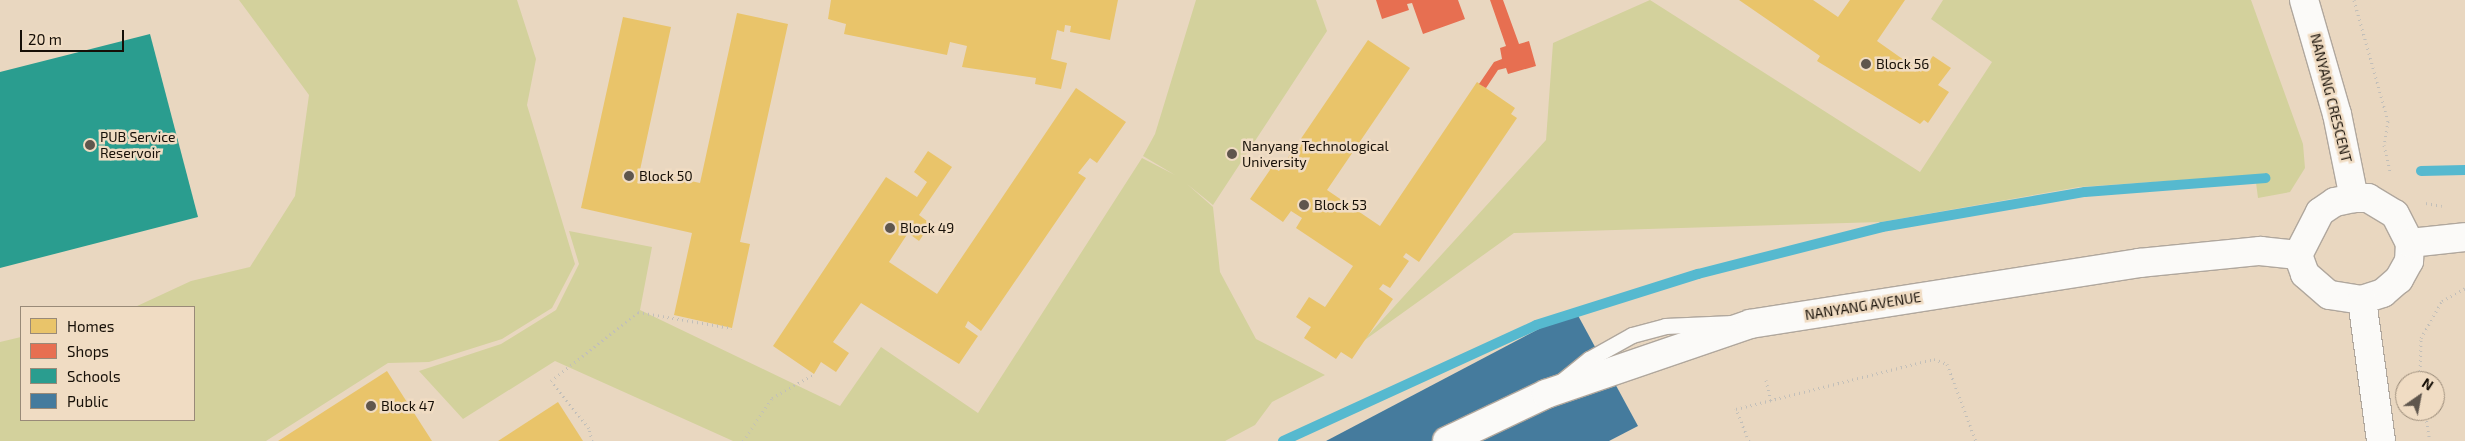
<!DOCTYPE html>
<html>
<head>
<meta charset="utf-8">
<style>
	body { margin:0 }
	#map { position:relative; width:2465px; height:441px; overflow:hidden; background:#e6dbce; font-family:"Exo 2",sans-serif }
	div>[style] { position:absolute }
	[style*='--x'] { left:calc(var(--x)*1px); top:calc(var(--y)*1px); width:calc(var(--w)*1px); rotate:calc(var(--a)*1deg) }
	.built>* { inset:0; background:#e9d7c0 }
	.green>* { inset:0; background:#d3d19c }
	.homes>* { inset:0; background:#e9c46a }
	.shops>* { inset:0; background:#e76f51 }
	.schools>* { inset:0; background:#2a9d8f }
	.public>* { inset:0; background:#457b9d }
	.stream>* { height:10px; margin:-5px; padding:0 5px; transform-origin:5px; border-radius:5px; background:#56b9cf }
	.path>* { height:3px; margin-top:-1.5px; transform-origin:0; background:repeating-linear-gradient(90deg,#c2bfb9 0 1px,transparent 0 5px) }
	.roads { filter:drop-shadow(1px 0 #b0a79d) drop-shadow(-1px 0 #b0a79d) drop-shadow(0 1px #b0a79d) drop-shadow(0 -1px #b0a79d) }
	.lane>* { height:15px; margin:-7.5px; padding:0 7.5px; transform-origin:7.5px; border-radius:7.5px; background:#fbfaf8 }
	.street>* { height:28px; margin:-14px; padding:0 14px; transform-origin:14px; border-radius:14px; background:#fbfaf8 }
	.dots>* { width:14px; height:14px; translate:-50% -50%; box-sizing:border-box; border:2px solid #f0dcc3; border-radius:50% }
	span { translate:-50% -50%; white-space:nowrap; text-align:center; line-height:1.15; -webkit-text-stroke:5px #f0dcc3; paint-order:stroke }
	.poi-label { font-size:14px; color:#160f07 }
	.left { translate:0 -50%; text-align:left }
	.street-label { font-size:14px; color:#160f07 }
	.legend { position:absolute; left:20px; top:306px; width:175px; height:115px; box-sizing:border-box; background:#f0dcc3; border:1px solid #998a78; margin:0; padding:6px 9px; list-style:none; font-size:15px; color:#160f07 }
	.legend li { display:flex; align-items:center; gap:10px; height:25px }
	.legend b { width:25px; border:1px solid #998a78 }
	.north { position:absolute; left:2395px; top:371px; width:50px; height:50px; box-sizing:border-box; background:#f0dcc3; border:1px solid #998a78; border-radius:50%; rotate:33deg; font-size:14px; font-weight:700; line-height:20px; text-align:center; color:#160f07 }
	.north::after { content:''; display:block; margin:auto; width:18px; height:22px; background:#5f564d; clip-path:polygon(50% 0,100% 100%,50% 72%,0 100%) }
	.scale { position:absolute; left:20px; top:30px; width:104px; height:22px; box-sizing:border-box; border:2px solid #160f07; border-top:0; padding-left:6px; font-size:15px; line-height:18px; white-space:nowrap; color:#160f07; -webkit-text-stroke:4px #f0dcc3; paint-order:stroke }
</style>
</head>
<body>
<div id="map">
	<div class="built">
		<div style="clip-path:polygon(evenodd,0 0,2465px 0,2465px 441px,0 441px,0 0,21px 307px,194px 307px,194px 420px,21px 420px,21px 307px,0 0,2405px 381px,2435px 381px,2435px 411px,2405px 411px,2405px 381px)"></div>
	</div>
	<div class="green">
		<div style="clip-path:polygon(239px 0,517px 0,536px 59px,527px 105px,575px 264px,552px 308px,502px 339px,429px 362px,388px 363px,266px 441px,0 441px,0 342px,21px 337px,21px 420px,194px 420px,194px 307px,135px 307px,191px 281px,250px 267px,295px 196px,309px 95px)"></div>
		<div style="clip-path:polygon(1196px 0,1316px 0,1327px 31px,1213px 205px,1187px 184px,1213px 207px,1220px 272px,1256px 339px,1325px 375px,1272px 402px,1255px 425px,1225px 441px,733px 441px,555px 361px,463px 419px,419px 371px,501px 344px,556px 310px,579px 264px,569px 231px,652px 247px,640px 310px,840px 406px,881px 347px,978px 413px,1142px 158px,1175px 175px,1143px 156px,1155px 134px)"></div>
		<div style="clip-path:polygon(1650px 0,1920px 172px,1992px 62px,1931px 19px,1943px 0,2251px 0,2303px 144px,2305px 168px,2290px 192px,2258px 198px,2255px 175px,2079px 187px,1881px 222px,1514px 233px,1362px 342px,1546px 140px,1553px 43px)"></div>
	</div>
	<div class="homes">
		<div style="clip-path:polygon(831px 0,1118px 0,1110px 40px,1070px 32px,1071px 26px,1065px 25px,1064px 32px,1057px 30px,1051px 59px,1067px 63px,1061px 89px,1035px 84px,1036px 78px,962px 67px,967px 46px,950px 42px,947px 55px,844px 34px,846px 24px,828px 19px)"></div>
		<div style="clip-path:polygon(1739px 0,1813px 0,1838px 17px,1850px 0,1905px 0,1877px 41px,1921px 72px,1933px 56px,1951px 68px,1938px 85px,1949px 92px,1928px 123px,1924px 120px,1920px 124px,1817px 61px,1820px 56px)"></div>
		<div style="clip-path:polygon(737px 13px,788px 24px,740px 242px,750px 244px,732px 328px,674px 315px,692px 233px,581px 208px,623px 17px,671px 27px,640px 170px,700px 183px)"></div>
		<div style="clip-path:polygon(1368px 40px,1410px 68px,1327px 190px,1380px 226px,1477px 82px,1515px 108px,1511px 114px,1517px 118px,1419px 262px,1406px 253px,1403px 257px,1409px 261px,1390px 288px,1383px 284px,1379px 289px,1393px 299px,1352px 359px,1341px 352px,1336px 359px,1304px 338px,1311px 327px,1296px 317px,1309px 297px,1325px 307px,1353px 266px,1296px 228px,1302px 218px,1291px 211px,1283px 222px,1250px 199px,1272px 167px,1279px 171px)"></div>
		<div style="clip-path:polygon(1076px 88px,1126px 122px,1097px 163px,1090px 158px,1078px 173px,1086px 178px,981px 331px,968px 321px,965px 327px,978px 336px,959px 364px,861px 303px,833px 342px,849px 353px,836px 372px,821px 362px,814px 374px,773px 346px,886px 177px,917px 197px,927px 182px,914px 172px,928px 151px,952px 167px,919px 215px,931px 224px,919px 241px,908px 233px,889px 262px,937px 294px)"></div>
		<div style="clip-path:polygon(387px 371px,432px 441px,278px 441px)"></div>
		<div style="clip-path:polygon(558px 402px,583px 441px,498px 441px)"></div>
	</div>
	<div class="shops">
		<div style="clip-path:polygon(1376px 0,1458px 0,1465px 19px,1423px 34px,1412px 3px,1407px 4px,1409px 10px,1382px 19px)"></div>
		<div style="clip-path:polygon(1490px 0,1503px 0,1519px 44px,1529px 41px,1536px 66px,1508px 74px,1506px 68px,1498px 70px,1486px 88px,1479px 84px,1494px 62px,1502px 59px,1500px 48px,1506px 46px)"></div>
	</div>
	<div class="schools">
		<div style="clip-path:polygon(150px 34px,198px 217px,0 268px,0 72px)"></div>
	</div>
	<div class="public">
		<div style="clip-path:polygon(1575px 310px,1638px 426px,1609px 441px,1326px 441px)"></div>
	</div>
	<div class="stream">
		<div style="--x:2421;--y:171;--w:44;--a:-1.3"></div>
		<div style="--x:1283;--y:441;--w:278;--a:-24.6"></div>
		<div style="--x:1536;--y:325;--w:170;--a:-17.5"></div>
		<div style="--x:1698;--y:274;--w:190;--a:-14.3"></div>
		<div style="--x:1882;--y:227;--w:206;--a:-9.8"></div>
		<div style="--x:2085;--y:192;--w:181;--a:-4.4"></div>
	</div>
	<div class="path">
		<div style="--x:2354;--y:0;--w:126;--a:74.3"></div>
		<div style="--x:2388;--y:121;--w:24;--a:99"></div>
		<div style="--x:2384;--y:145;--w:28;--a:77"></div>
		<div style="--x:2426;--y:203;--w:16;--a:11"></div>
		<div style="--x:1766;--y:380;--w:22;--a:77"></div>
		<div style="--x:2420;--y:381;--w:43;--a:-88.7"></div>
		<div style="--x:2421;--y:338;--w:43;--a:-60.4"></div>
		<div style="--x:2442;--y:301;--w:26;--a:-29"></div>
		<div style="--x:2425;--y:411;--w:30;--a:81"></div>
		<div style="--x:592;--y:441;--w:13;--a:-103"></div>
		<div style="--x:589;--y:428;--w:60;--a:-129"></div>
		<div style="--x:551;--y:381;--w:111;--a:-38.4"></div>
		<div style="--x:638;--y:312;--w:95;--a:9.7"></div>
		<div style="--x:743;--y:441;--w:52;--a:-56"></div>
		<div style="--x:772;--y:398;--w:48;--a:-29.7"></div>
		<div style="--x:1749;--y:441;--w:35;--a:-112"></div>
		<div style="--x:1736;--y:409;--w:204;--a:-14.2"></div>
		<div style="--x:1934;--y:359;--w:14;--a:21"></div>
		<div style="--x:1947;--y:364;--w:82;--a:69.4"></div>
	</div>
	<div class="roads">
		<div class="lane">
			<div style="--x:1558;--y:384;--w:40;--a:-39"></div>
			<div style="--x:1589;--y:359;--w:49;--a:-29.2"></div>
			<div style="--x:1632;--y:335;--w:34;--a:-15"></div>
			<div style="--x:1665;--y:326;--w:68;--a:-2.5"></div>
		</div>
		<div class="street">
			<div style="--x:2304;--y:0;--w:119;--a:73.9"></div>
			<div style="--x:2337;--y:114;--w:86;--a:78.6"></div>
			<div style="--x:2354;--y:198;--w:14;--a:0"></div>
			<div style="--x:2368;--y:198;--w:31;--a:31"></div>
			<div style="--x:2395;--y:214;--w:33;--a:63"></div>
			<div style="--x:2410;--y:243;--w:18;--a:93"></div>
			<div style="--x:2409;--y:261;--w:21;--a:119"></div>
			<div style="--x:2399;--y:279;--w:21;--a:139"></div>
			<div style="--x:2383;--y:293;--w:22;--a:162"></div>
			<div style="--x:2362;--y:300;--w:33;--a:-171"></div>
			<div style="--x:2329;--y:295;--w:32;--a:-139"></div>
			<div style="--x:2305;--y:274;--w:20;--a:-110"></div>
			<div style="--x:2298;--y:255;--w:48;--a:-62.9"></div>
			<div style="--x:2320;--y:212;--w:18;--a:-34"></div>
			<div style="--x:2335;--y:202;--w:19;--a:-12"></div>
			<div style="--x:2410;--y:243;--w:55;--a:-6.2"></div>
			<div style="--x:2362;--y:300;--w:142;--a:82.3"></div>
			<div style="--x:1447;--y:441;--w:110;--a:-25.4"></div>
			<div style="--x:1546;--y:394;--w:216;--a:-18.9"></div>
			<div style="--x:1750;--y:324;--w:394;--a:-8.9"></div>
			<div style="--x:2139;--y:263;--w:122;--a:-5.7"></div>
			<div style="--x:2260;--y:251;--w:38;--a:6"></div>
		</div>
	</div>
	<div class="dots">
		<div style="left:1866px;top:64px;background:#5f564d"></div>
		<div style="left:90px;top:145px;background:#5f564d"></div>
		<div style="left:1232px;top:154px;background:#5f564d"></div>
		<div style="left:629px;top:176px;background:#5f564d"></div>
		<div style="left:1304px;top:205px;background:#5f564d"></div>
		<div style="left:890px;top:228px;background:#5f564d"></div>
		<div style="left:371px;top:406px;background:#5f564d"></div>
	</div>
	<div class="poi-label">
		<span class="left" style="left:1876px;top:64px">Block 56</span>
		<span class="left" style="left:100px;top:145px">PUB Service<br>Reservoir</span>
		<span class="left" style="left:1242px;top:154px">Nanyang Technological<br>University</span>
		<span class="left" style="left:639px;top:176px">Block 50</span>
		<span class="left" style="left:1314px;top:205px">Block 53</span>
		<span class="left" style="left:900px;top:228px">Block 49</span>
		<span class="left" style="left:381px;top:406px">Block 47</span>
	</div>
	<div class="street-label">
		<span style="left:2331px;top:98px;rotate:76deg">NANYANG CRESCENT</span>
		<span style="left:1863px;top:306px;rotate:-9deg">NANYANG AVENUE</span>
	</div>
	<ul class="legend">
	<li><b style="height:14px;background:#e9c46a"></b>Homes</li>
	<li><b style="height:14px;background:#e76f51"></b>Shops</li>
	<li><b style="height:14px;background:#2a9d8f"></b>Schools</li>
	<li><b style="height:14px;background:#457b9d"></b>Public</li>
	</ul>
	<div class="north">N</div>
	<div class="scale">20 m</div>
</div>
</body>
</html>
